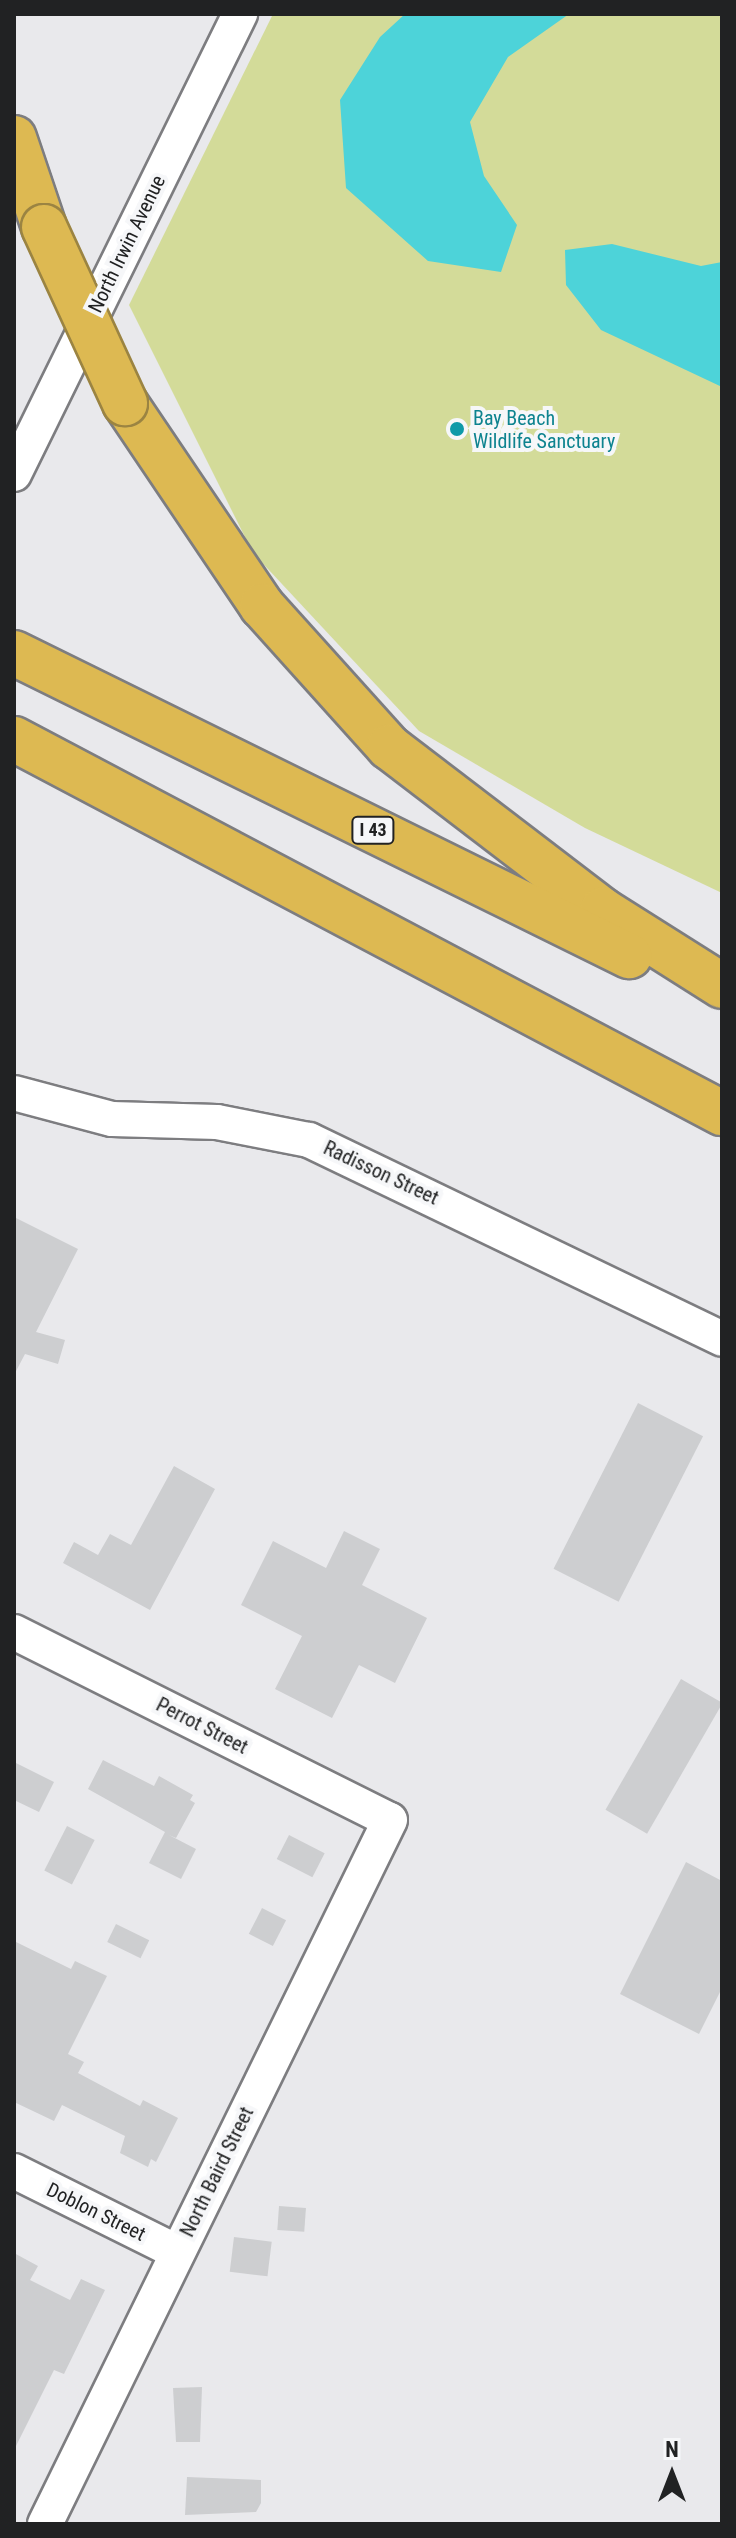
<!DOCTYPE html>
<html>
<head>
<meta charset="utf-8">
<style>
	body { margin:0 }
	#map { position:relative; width:736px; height:2538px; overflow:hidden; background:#e9e9ec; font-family:"Roboto Condensed",sans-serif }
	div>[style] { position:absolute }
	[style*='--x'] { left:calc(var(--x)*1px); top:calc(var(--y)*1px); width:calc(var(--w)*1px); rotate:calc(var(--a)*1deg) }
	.green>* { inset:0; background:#d3db99 }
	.water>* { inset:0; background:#4dd3d9 }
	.building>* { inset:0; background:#cdced0; transform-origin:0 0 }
	.roads { filter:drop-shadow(2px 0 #7d7d80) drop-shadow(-2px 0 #7d7d80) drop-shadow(0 2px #7d7d80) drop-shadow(0 -2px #7d7d80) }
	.minor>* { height:34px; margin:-17px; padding:0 17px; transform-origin:17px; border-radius:17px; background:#fff }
	.highway>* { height:44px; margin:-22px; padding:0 22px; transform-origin:22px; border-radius:22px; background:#ddb952 }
	.bridges { filter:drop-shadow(2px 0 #9b8442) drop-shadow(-2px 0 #9b8442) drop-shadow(0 2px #9b8442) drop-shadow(0 -2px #9b8442) }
	.highway-bridge>* { height:44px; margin:-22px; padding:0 22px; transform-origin:22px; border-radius:22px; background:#ddb952 }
	.dots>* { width:22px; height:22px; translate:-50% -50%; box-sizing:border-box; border:4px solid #f6f7f9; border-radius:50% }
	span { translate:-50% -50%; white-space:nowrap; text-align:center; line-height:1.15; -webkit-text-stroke:8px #f6f7f9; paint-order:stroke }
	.shield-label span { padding:2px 6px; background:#f6f7f9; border:2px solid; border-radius:6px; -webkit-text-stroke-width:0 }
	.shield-label { font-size:18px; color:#212223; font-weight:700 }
	.street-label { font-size:20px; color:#212223 }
	.culture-label { font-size:20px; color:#0d838f }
	.left { translate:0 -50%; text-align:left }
	.frame { position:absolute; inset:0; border:16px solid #212223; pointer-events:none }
	.north { position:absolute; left:632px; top:2434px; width:80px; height:80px; -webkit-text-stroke:6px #f6f7f9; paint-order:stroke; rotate:0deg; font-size:22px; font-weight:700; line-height:32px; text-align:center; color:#212223 }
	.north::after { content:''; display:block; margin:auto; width:28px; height:36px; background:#212223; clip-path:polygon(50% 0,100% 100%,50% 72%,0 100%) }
</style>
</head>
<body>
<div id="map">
	<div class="green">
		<div style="clip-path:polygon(273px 14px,722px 14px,722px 893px,585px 828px,419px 731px,253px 553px,129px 305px)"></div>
	</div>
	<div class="water">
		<div style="clip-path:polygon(405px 14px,569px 14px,508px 57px,470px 122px,484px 176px,517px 225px,501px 272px,428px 261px,346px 188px,340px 100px,380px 37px)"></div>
		<div style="clip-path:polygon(612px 244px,701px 266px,722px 262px,722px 387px,601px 330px,566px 285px,565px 250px)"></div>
	</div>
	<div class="building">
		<div style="clip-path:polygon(14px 1217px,78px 1249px,36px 1332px,65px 1340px,58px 1364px,25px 1354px,14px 1375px)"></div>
		<div style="left:638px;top:1403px;width:73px;height:186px;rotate:27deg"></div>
		<div style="clip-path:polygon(174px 1466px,215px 1489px,150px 1610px,63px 1563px,74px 1542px,98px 1555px,110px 1534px,131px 1545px)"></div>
		<div style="clip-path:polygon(344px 1531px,380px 1549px,362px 1585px,427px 1618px,395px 1683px,359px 1665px,332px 1718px,275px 1689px,302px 1636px,241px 1605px,273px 1541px,326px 1568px)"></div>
		<div style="left:681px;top:1679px;width:48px;height:151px;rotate:30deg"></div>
		<div style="clip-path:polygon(103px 1760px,154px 1786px,159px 1776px,193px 1795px,190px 1800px,195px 1803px,176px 1838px,169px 1835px,196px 1849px,181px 1879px,149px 1863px,165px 1832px,88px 1789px)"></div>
		<div style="clip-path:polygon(14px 1762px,54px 1782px,39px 1812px,14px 1800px)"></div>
		<div style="left:67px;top:1826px;width:31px;height:50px;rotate:27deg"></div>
		<div style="left:289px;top:1835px;width:40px;height:27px;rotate:27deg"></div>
		<div style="clip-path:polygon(686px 1862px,722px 1881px,722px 1988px,699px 2034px,620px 1994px)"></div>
		<div style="left:262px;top:1908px;width:27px;height:29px;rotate:27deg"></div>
		<div style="left:116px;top:1924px;width:37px;height:20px;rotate:26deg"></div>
		<div style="clip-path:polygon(14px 1941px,71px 1969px,75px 1961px,107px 1976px,68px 2054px,84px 2062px,78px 2073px,140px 2106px,143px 2100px,178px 2118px,156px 2162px,151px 2159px,148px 2167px,120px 2153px,125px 2136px,62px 2105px,54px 2121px,14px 2102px)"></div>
		<div style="left:279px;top:2206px;width:27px;height:24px;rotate:4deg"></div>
		<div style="left:234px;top:2237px;width:38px;height:35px;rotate:7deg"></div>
		<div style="clip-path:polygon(14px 2253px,38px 2266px,30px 2280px,70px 2300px,81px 2279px,105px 2290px,64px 2374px,54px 2370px,14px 2450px)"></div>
		<div style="clip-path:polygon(202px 2387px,200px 2442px,176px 2442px,173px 2388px)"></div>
		<div style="clip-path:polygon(187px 2477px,261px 2480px,261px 2503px,256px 2512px,185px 2515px)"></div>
	</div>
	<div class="roads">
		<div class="minor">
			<div style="--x:14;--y:474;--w:513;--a:-63.83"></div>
			<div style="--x:14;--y:1093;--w:101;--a:14.9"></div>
			<div style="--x:112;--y:1119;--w:105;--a:1.6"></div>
			<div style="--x:217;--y:1122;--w:94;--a:11.1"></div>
			<div style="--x:309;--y:1140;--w:458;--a:25.7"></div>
			<div style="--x:14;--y:1632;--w:420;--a:26.6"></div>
			<div style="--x:390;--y:1820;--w:784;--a:116.11"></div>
			<div style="--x:14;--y:2171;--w:182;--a:26.4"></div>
		</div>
		<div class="highway">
			<div style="--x:14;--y:138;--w:94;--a:71.4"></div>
			<div style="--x:125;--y:403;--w:245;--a:56"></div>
			<div style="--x:262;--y:606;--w:190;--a:48"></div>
			<div style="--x:389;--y:747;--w:268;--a:37.4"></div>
			<div style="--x:602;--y:910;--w:142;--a:32.3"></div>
			<div style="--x:14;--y:653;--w:686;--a:26.23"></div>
			<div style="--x:14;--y:739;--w:801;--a:27.85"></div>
		</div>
	</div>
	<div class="bridges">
		<div class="highway-bridge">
			<div style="--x:44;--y:227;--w:194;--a:65.3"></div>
		</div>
	</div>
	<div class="dots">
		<div style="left:457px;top:429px;background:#0f9aa8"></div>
	</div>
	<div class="shield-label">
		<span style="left:373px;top:830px">I 43</span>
	</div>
	<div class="street-label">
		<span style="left:127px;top:244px;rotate:-64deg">North Irwin Avenue</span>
		<span style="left:381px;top:1173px;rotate:25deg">Radisson Street</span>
		<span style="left:202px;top:1726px;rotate:27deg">Perrot Street</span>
		<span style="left:217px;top:2172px;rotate:-64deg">North Baird Street</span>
		<span style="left:96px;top:2212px;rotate:26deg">Doblon Street</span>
	</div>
	<div class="culture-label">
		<span class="left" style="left:473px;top:430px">Bay Beach<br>Wildlife Sanctuary</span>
	</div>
	<div class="frame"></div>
	<div class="north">N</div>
</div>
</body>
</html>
